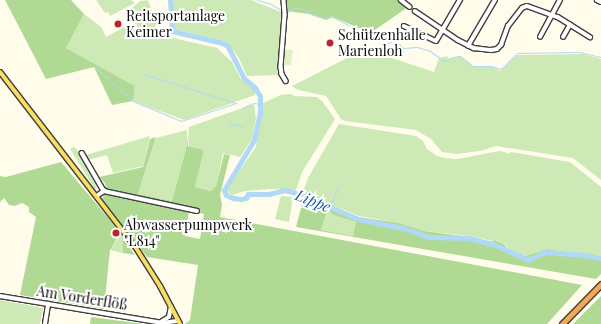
<!DOCTYPE html>
<html>
<head>
<meta charset="utf-8">
<style>
	body { margin:0 }
	#map { position:relative; width:601px; height:324px; overflow:hidden; background:#fffcec; font-family:"Playfair Display",serif }
	div>[style] { position:absolute }
	[style*='--x'] { left:calc(var(--x)*1px); top:calc(var(--y)*1px); width:calc(var(--w)*1px); rotate:calc(var(--a)*1deg) }
	.green>* { inset:0; background:#cde9b5 }
	.forest>* { inset:0; background:#b0da94 }
	.pitch>* { inset:0; background:#e0f1c7; transform-origin:0 0 }
	.stream>* { height:1px; margin:-0.5px; padding:0 0.5px; transform-origin:0.5px; border-radius:0.5px; background:#b0d8f7 }
	.river>* { height:5px; margin:-2.5px; padding:0 2.5px; transform-origin:2.5px; border-radius:2.5px; background:#b0d8f7 }
	.roads { filter:drop-shadow(1px 0 #3f3f3f) drop-shadow(-1px 0 #3f3f3f) drop-shadow(0 1px #3f3f3f) drop-shadow(0 -1px #3f3f3f) }
	.minor>* { height:3.5px; margin:-1.75px; padding:0 1.75px; transform-origin:1.75px; border-radius:1.75px; background:#fff }
	.major>* { height:4px; margin:-2px; padding:0 2px; transform-origin:2px; border-radius:2px; background:#fade61 }
	.highway>* { height:5px; margin:-2.5px; padding:0 2.5px; transform-origin:2.5px; border-radius:2.5px; background:#f6a753 }
	.dots>* { width:11px; height:11px; translate:-50% -50%; box-sizing:border-box; border:2px solid #fff; border-radius:50% }
	span { translate:-50% -50%; white-space:nowrap; text-align:center; line-height:1.15; -webkit-text-stroke:4px #fff; paint-order:stroke }
	.poi-label { font-size:14px; color:#0c0c0c }
	.left { translate:0 -50%; text-align:left }
	.street-label { font-size:14px; color:#0c0c0c }
	.water-label { font-size:15px; color:#145ba0; font-style:italic }
</style>
</head>
<body>
<div id="map">
	<div class="green">
		<div style="clip-path:polygon(96px 0,131px 0,135px 3px,110px 16px,108px 12px,105px 13px)"></div>
		<div style="clip-path:polygon(148px 0,157px 24px,147px 36px,147px 40px,155px 34px,217px 48px,232px 62px,241px 79px,255px 89px,255px 95px,184px 120px,133px 101px,135px 86px,66px 48px,84px 14px,101px 27px,106px 37px,130px 24px,131px 26px,141px 21px,133px 7px,140px 1px)"></div>
		<div style="clip-path:polygon(172px 0,251px 0,281px 12px,279px 75px,247px 76px,239px 58px,229px 45px,220px 40px,173px 29px)"></div>
		<div style="clip-path:polygon(365px 49px,434px 72px,439px 58px,447px 56px,448px 59px,460px 56px,472px 66px,491px 66px,500px 71px,517px 55px,583px 54px,601px 59px,601px 180px,573px 158px,496px 146px,480px 151px,457px 154px,442px 152px,431px 139px,416px 130px,345px 121px,341px 119px,326px 96px,298px 90px,292px 86px)"></div>
		<div style="clip-path:polygon(290px 94px,295px 96px,317px 97px,322px 101px,335px 119px,302px 172px,296px 190px,269px 189px,245px 191px,232px 195px,228px 192px,228px 187px,256px 147px,263px 103px,281px 95px)"></div>
		<div style="clip-path:polygon(254px 104px,256px 119px,252px 139px,240px 157px,223px 153px,216px 186px,211px 191px,195px 187px,204px 150px,189px 146px,189px 127px)"></div>
		<div style="clip-path:polygon(339px 124px,416px 136px,423px 141px,427px 149px,437px 156px,445px 158px,458px 159px,499px 151px,505px 152px,507px 154px,511px 152px,570px 162px,601px 187px,601px 256px,547px 249px,527px 256px,509px 250px,505px 244px,495px 240px,492px 241px,470px 236px,424px 231px,399px 223px,359px 216px,306px 194px,304px 189px,308px 178px)"></div>
		<div style="clip-path:polygon(187px 130px,187px 145px,172px 201px,138px 194px,156px 138px)"></div>
		<div style="clip-path:polygon(150px 136px,143px 166px,113px 173px,107px 155px,88px 160px,86px 155px)"></div>
		<div style="clip-path:polygon(73px 147px,76px 148px,97px 188px,95px 189px,70px 149px)"></div>
		<div style="clip-path:polygon(281px 196px,293px 197px,289px 222px,275px 219px)"></div>
		<div style="clip-path:polygon(327px 211px,336px 216px,356px 222px,353px 236px,321px 230px)"></div>
		<div style="clip-path:polygon(121px 234px,122px 237px,123px 253px,110px 250px)"></div>
		<div style="clip-path:polygon(0 300px,43px 308px,40px 324px,0 324px)"></div>
	</div>
	<div class="forest">
		<div style="clip-path:polygon(5px 0,71px 0,84px 14px,66px 48px,135px 86px,133px 101px,112px 105px,94px 67px,46px 79px)"></div>
		<div style="clip-path:polygon(285px 0,399px 0,408px 7px,369px 34px,361px 29px,333px 17px,326px 20px,309px 14px,286px 11px)"></div>
		<div style="clip-path:polygon(evenodd,189px 127px,188px 146px,204px 150px,195px 187px,211px 191px,216px 186px,224px 154px,230px 155px,220px 195px,222px 205px,220px 217px,582px 285px,547px 324px,185px 324px,190px 320px,198px 265px,147px 257px,102px 199px,106px 189px,105px 183px,99px 177px,143px 167px,150px 139px,156px 137px,138px 194px,172px 201px,187px 145px,189px 127px,189px 211px,204px 214px,200px 239px,185px 236px,189px 211px)"></div>
		<div style="clip-path:polygon(61px 162px,115px 226px,114px 234px,119px 235px,110px 250px,104px 309px,20px 295px,36px 217px,29px 212px,29px 207px,22px 203px,15px 206px,9px 205px,4px 198px,0 202px,0 176px,6px 177px)"></div>
		<div style="clip-path:polygon(evenodd,305px 193px,358px 217px,399px 223px,424px 231px,470px 237px,492px 242px,494px 240px,504px 244px,509px 251px,526px 256px,547px 249px,601px 257px,601px 274px,596px 279px,296px 227px,305px 193px,327px 211px,336px 216px,356px 222px,353px 236px,321px 230px,327px 211px)"></div>
		<div style="clip-path:polygon(122px 237px,135px 255px,123px 253px)"></div>
		<div style="clip-path:polygon(601px 296px,601px 324px,573px 324px)"></div>
		<div style="clip-path:polygon(91px 317px,144px 324px,90px 324px)"></div>
	</div>
	<div class="pitch">
		<div style="left:285px;top:49px;width:8px;height:16px;rotate:7deg"></div>
	</div>
	<div class="stream">
		<div style="--x:257;--y:0;--w:12;--a:14"></div>
		<div style="--x:269;--y:3;--w:17;--a:31"></div>
		<div style="--x:287;--y:12;--w:9;--a:-27"></div>
		<div style="--x:295;--y:8;--w:12;--a:9"></div>
		<div style="--x:307;--y:10;--w:6;--a:45"></div>
		<div style="--x:311;--y:14;--w:15;--a:16"></div>
		<div style="--x:325;--y:18;--w:6;--a:-18"></div>
		<div style="--x:331;--y:16;--w:41;--a:27.8"></div>
		<div style="--x:370;--y:39;--w:9;--a:0"></div>
		<div style="--x:379;--y:39;--w:4;--a:45"></div>
		<div style="--x:382;--y:42;--w:5;--a:11"></div>
		<div style="--x:387;--y:43;--w:9;--a:-13"></div>
		<div style="--x:396;--y:41;--w:10;--a:45"></div>
		<div style="--x:403;--y:48;--w:14;--a:-4"></div>
		<div style="--x:417;--y:47;--w:14;--a:17"></div>
		<div style="--x:430;--y:51;--w:17;--a:36"></div>
		<div style="--x:444;--y:61;--w:10;--a:-24"></div>
		<div style="--x:453;--y:57;--w:7;--a:-8"></div>
		<div style="--x:460;--y:56;--w:16;--a:38"></div>
		<div style="--x:473;--y:66;--w:18;--a:0"></div>
		<div style="--x:491;--y:66;--w:10;--a:17"></div>
		<div style="--x:501;--y:69;--w:23;--a:-45"></div>
		<div style="--x:517;--y:53;--w:62;--a:-0.9"></div>
		<div style="--x:579;--y:52;--w:23;--a:13"></div>
		<div style="--x:95;--y:67;--w:51;--a:41.8"></div>
		<div style="--x:133;--y:101;--w:52;--a:22.6"></div>
		<div style="--x:181;--y:121;--w:58;--a:-18.1"></div>
		<div style="--x:144;--y:74;--w:96;--a:17.7"></div>
		<div style="--x:242;--y:108;--w:12;--a:-24"></div>
		<div style="--x:253;--y:103;--w:7;--a:8"></div>
		<div style="--x:229;--y:126;--w:5;--a:-22"></div>
		<div style="--x:234;--y:124;--w:9;--a:21"></div>
		<div style="--x:330;--y:207;--w:22;--a:-69"></div>
	</div>
	<div class="river">
		<div style="--x:170;--y:0;--w:31;--a:86"></div>
		<div style="--x:172;--y:31;--w:48;--a:13.2"></div>
		<div style="--x:219;--y:42;--w:9;--a:21"></div>
		<div style="--x:227;--y:45;--w:37;--a:63"></div>
		<div style="--x:244;--y:78;--w:15;--a:42"></div>
		<div style="--x:255;--y:88;--w:9;--a:58"></div>
		<div style="--x:260;--y:96;--w:16;--a:90"></div>
		<div style="--x:260;--y:112;--w:29;--a:102"></div>
		<div style="--x:254;--y:140;--w:58;--a:121"></div>
		<div style="--x:224;--y:190;--w:5;--a:68"></div>
		<div style="--x:226;--y:195;--w:8;--a:23"></div>
		<div style="--x:233;--y:198;--w:8;--a:7"></div>
		<div style="--x:241;--y:199;--w:5;--a:-11"></div>
		<div style="--x:246;--y:198;--w:4;--a:-63"></div>
		<div style="--x:248;--y:194;--w:21;--a:0"></div>
		<div style="--x:269;--y:194;--w:16;--a:-14"></div>
		<div style="--x:285;--y:190;--w:18;--a:16"></div>
		<div style="--x:302;--y:195;--w:61;--a:23.2"></div>
		<div style="--x:358;--y:219;--w:50;--a:11.5"></div>
		<div style="--x:407;--y:229;--w:22;--a:21"></div>
		<div style="--x:428;--y:237;--w:41;--a:1.4"></div>
		<div style="--x:469;--y:238;--w:27;--a:15"></div>
		<div style="--x:495;--y:245;--w:36;--a:24"></div>
		<div style="--x:528;--y:260;--w:19;--a:-25"></div>
		<div style="--x:545;--y:252;--w:40;--a:4.3"></div>
		<div style="--x:585;--y:255;--w:16;--a:11"></div>
	</div>
	<div class="roads">
		<div class="minor">
			<div style="--x:284;--y:0;--w:15;--a:86"></div>
			<div style="--x:285;--y:15;--w:52;--a:94.4"></div>
			<div style="--x:281;--y:67;--w:7;--a:82"></div>
			<div style="--x:282;--y:74;--w:8;--a:60"></div>
			<div style="--x:401;--y:0;--w:11;--a:38"></div>
			<div style="--x:597;--y:0;--w:4;--a:27"></div>
			<div style="--x:415;--y:11;--w:52;--a:34"></div>
			<div style="--x:458;--y:40;--w:18;--a:27"></div>
			<div style="--x:474;--y:48;--w:17;--a:7"></div>
			<div style="--x:491;--y:50;--w:6;--a:-9"></div>
			<div style="--x:497;--y:49;--w:6;--a:-45"></div>
			<div style="--x:501;--y:45;--w:20;--a:-70"></div>
			<div style="--x:508;--y:26;--w:23;--a:-52"></div>
			<div style="--x:522;--y:8;--w:5;--a:-22"></div>
			<div style="--x:527;--y:6;--w:33;--a:20"></div>
			<div style="--x:558;--y:17;--w:38;--a:32"></div>
			<div style="--x:404;--y:26;--w:35;--a:25"></div>
			<div style="--x:436;--y:41;--w:48;--a:-59.7"></div>
			<div style="--x:540;--y:37;--w:42;--a:-61.6"></div>
			<div style="--x:563;--y:37;--w:14;--a:-60"></div>
			<div style="--x:468;--y:46;--w:53;--a:-59.6"></div>
			<div style="--x:82;--y:153;--w:44;--a:59.9"></div>
			<div style="--x:97;--y:196;--w:9;--a:-36"></div>
			<div style="--x:104;--y:191;--w:95;--a:12.1"></div>
			<div style="--x:0;--y:296;--w:165;--a:9.4"></div>
			<div style="--x:163;--y:323;--w:15;--a:-8"></div>
			<div style="--x:161;--y:322;--w:9;--a:-32"></div>
			<div style="--x:169;--y:317;--w:10;--a:-79"></div>
			<div style="--x:45;--y:324;--w:20;--a:-81"></div>
		</div>
		<div class="major">
			<div style="--x:0;--y:72;--w:222;--a:52.3"></div>
			<div style="--x:136;--y:248;--w:45;--a:57.7"></div>
			<div style="--x:160;--y:286;--w:43;--a:62.2"></div>
		</div>
		<div class="highway">
			<div style="--x:562;--y:324;--w:56;--a:-45.7"></div>
		</div>
	</div>
	<div class="dots">
		<div style="left:118px;top:24px;background:#be2423"></div>
		<div style="left:330px;top:43px;background:#be2423"></div>
		<div style="left:116px;top:233px;background:#be2423"></div>
	</div>
	<div class="poi-label">
		<span class="left" style="left:126px;top:24px">Reitsportanlage<br>Keimer</span>
		<span class="left" style="left:338px;top:43px">Schützenhalle<br>Marienloh</span>
		<span class="left" style="left:124px;top:233px">Abwasserpumpwerk<br>"L814"</span>
	</div>
	<div class="street-label">
		<span style="left:82px;top:298px;rotate:9deg">Am Vorderflöß</span>
	</div>
	<div class="water-label">
		<span style="left:313px;top:201px;rotate:22deg">Lippe</span>
	</div>
</div>
</body>
</html>
